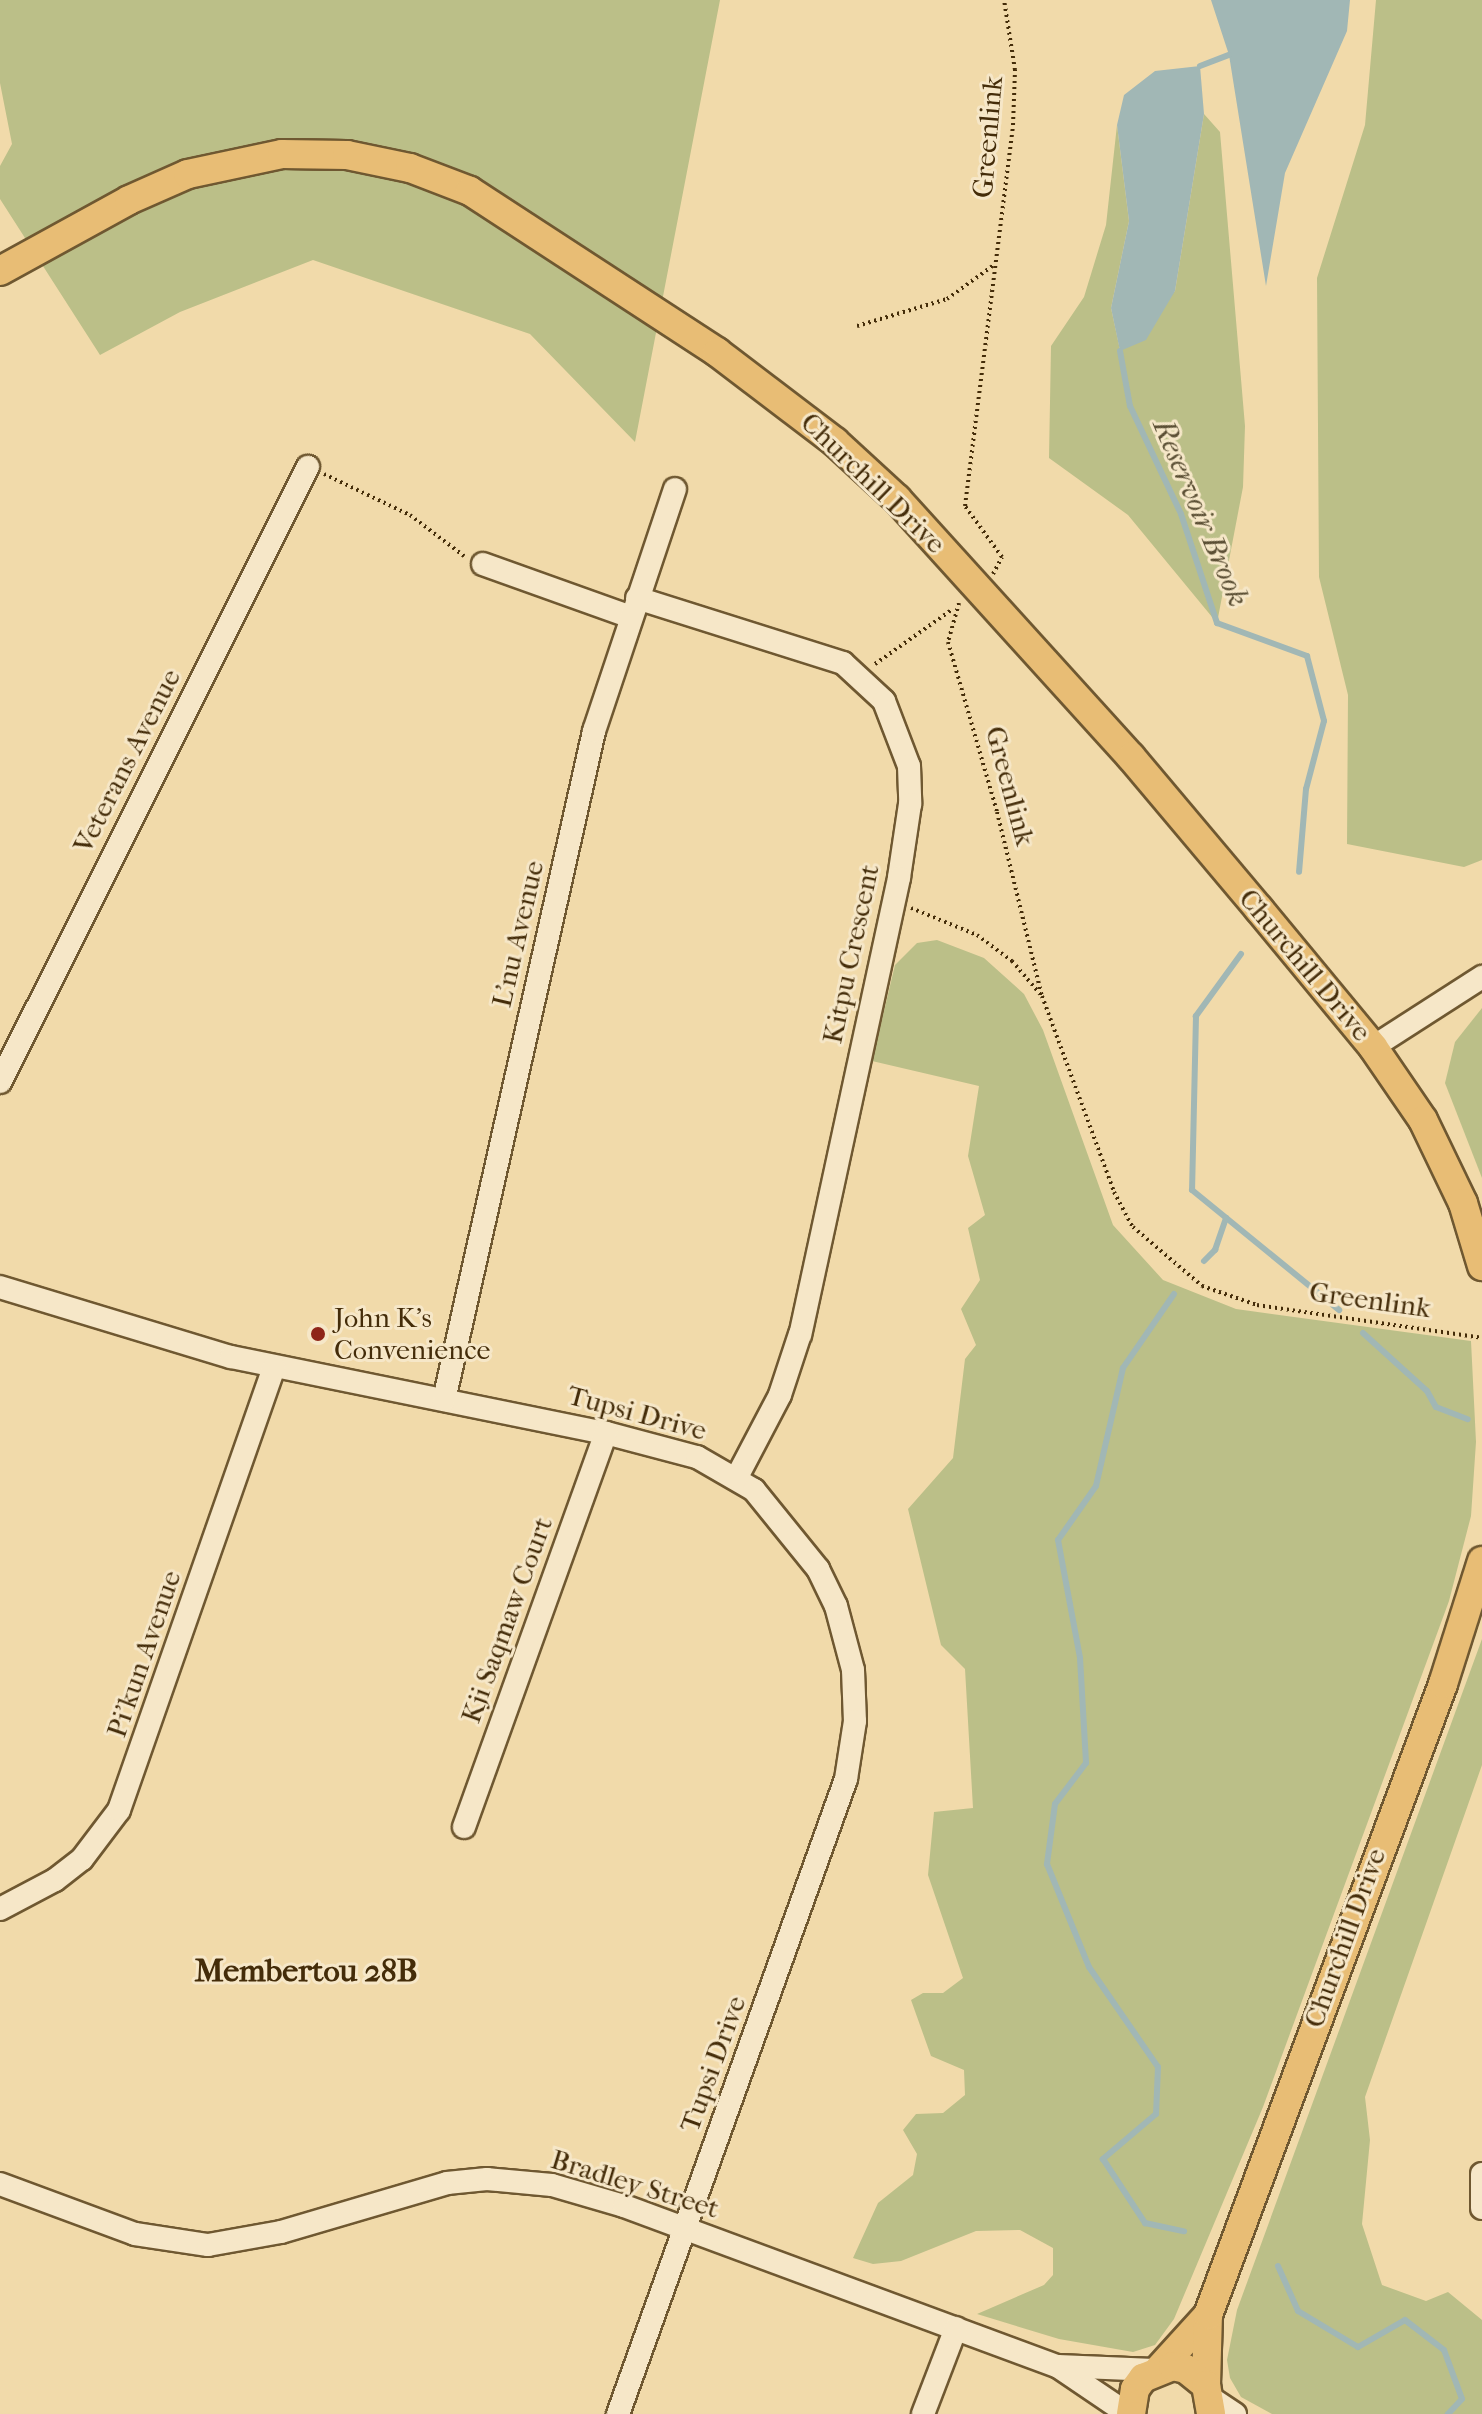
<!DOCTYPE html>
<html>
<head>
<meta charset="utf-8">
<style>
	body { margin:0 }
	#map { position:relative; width:1482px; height:2414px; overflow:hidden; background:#f1daaa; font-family:"IM FELL French Canon",serif }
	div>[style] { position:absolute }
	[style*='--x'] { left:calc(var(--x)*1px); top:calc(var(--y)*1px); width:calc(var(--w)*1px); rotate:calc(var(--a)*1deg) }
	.green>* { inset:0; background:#bbbf88 }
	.water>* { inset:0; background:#a1b7b5 }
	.stream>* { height:6px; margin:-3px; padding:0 3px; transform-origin:3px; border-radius:3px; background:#a1b7b5 }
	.path>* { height:4px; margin-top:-2px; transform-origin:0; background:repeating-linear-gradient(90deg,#442c09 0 2px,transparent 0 6px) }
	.roads { filter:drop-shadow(2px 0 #6f5831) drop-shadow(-2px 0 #6f5831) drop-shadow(0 2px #6f5831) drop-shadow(0 -2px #6f5831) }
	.minor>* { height:22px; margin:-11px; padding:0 11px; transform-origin:11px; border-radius:11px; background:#f6e7c8 }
	.major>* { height:28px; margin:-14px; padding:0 14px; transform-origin:14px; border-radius:14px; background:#e8bd75 }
	.dots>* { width:22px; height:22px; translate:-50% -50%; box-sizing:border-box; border:4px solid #f6e7c8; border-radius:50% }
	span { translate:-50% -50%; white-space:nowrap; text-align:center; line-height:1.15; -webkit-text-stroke:6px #f6e7c8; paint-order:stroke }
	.street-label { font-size:28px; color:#442c09 }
	.poi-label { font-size:28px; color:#442c09 }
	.left { translate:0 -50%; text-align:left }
	.water-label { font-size:30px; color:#5b4f34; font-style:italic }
	.quarter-label { font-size:32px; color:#442c09; font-weight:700 }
</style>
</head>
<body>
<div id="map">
	<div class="green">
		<div style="clip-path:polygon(0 0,720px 0,635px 442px,530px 334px,313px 260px,180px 312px,100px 355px,0 199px,0 166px,12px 144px,0 83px)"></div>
		<div style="clip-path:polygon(1376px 0,1482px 0,1482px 860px,1464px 867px,1347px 844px,1348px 695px,1319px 577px,1317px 278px,1365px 125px)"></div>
		<div style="clip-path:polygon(1204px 114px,1220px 132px,1245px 426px,1243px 487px,1217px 623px,1128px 515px,1049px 458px,1051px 346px,1084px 297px,1106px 225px,1117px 125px,1129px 221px,1111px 308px,1120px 350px,1175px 291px)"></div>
		<div style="clip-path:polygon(937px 940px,984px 958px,1024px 994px,1043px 1030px,1113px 1225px,1163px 1280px,1236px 1309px,1471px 1341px,1476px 1442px,1471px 1516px,1449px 1601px,1263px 2107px,1174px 2319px,1155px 2345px,1133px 2352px,1059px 2339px,977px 2314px,1044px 2285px,1053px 2275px,1053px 2248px,1020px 2230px,976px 2231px,901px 2261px,873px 2264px,853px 2258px,878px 2203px,913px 2175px,917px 2154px,903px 2130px,916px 2114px,943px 2113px,965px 2095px,964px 2070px,931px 2056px,911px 2000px,923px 1993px,943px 1993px,963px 1978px,928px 1875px,934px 1812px,973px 1808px,965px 1669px,941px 1645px,908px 1509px,953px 1458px,965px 1359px,976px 1345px,961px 1309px,980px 1280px,968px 1228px,985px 1215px,968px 1156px,979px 1086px,872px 1061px,895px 965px,917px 943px)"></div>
		<div style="clip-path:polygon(1482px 1008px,1482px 1178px,1445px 1083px,1455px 1042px)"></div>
		<div style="clip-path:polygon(1482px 1639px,1482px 1765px,1365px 2097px,1370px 2140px,1362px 2224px,1382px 2285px,1426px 2301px,1448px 2292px,1482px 2320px,1482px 2414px,1272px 2414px,1241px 2397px,1230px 2378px,1227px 2360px,1237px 2310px)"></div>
	</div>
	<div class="water">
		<div style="clip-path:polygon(1211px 0,1350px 0,1347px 31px,1285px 173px,1266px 286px,1229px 55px)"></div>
		<div style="clip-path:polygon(1200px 66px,1204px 114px,1175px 291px,1146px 340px,1120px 351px,1111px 308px,1129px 221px,1117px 125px,1124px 95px,1155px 71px)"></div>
	</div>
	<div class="stream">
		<div style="--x:1200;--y:66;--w:31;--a:-21"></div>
		<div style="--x:1120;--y:351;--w:56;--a:79.7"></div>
		<div style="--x:1130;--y:406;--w:119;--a:64.7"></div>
		<div style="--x:1181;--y:514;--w:115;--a:71.7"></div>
		<div style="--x:1217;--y:623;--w:96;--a:20.1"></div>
		<div style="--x:1307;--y:656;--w:67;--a:75.3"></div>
		<div style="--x:1324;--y:721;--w:70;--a:104.8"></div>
		<div style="--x:1306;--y:789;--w:83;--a:94.8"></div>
		<div style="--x:1241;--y:954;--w:77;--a:126"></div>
		<div style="--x:1196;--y:1016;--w:174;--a:91.3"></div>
		<div style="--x:1192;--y:1190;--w:190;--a:39.2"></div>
		<div style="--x:1204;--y:1261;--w:16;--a:-45"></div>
		<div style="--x:1215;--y:1250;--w:34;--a:-71"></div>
		<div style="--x:1174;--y:1294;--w:90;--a:124.6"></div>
		<div style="--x:1123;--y:1368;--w:121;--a:102.9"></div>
		<div style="--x:1096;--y:1486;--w:66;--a:125.1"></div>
		<div style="--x:1058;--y:1540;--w:120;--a:79.4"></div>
		<div style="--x:1080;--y:1658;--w:105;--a:86.7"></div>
		<div style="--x:1086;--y:1763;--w:51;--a:127.1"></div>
		<div style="--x:1055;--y:1804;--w:61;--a:97.6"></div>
		<div style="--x:1047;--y:1864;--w:111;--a:67.8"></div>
		<div style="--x:1089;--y:1967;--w:121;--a:55.4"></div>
		<div style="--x:1158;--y:2067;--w:47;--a:92.4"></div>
		<div style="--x:1156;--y:2114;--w:70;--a:139.7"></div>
		<div style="--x:1103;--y:2159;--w:77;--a:56.7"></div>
		<div style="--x:1145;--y:2223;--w:40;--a:12"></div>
		<div style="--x:1363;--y:1333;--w:86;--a:42.2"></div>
		<div style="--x:1427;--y:1391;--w:18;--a:61"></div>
		<div style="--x:1436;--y:1407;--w:34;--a:21"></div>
		<div style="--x:1278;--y:2266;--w:49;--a:66"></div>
		<div style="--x:1298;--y:2311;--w:70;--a:31"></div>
		<div style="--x:1358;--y:2347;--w:54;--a:-29.9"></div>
		<div style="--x:1405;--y:2320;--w:49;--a:37.6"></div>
		<div style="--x:1444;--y:2350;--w:52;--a:69.8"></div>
		<div style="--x:1462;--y:2399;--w:21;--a:133"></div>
	</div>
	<div class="path">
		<div style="--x:857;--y:326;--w:94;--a:-16.7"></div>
		<div style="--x:947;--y:299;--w:58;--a:-35.9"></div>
		<div style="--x:324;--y:474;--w:95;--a:25.5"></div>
		<div style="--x:410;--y:515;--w:68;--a:37.2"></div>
		<div style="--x:993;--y:574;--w:19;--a:-62"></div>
		<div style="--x:1002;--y:557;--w:63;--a:-126"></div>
		<div style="--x:965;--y:506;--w:384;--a:-82.8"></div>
		<div style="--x:1013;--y:125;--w:55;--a:-87.9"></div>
		<div style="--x:1015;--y:70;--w:71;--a:-98.9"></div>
		<div style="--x:959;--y:603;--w:41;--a:105.8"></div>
		<div style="--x:948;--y:642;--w:177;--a:73.9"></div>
		<div style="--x:997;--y:812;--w:189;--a:76.3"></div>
		<div style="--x:1042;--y:996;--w:209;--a:69.8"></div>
		<div style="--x:1114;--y:1192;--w:40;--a:62"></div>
		<div style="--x:1133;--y:1227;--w:91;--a:40.5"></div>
		<div style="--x:1202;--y:1286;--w:58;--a:19.1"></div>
		<div style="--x:1257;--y:1305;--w:227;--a:8.3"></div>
		<div style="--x:875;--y:664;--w:95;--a:-35.2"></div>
		<div style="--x:911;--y:908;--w:71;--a:22.2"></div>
		<div style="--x:977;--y:935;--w:44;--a:36.6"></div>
		<div style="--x:1012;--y:961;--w:45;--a:49.5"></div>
	</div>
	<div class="roads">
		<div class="minor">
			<div style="--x:483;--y:564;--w:157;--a:19.7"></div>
			<div style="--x:637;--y:598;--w:216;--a:17.5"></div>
			<div style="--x:843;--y:663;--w:56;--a:42.8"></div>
			<div style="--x:884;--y:701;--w:70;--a:69"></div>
			<div style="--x:909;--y:766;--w:38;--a:88"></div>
			<div style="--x:910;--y:804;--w:75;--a:98.5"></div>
			<div style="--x:899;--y:878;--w:467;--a:102.2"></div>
			<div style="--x:800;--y:1334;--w:64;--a:108.2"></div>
			<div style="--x:780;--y:1395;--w:93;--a:117.7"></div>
			<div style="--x:1373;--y:1047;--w:130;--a:-32.7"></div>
			<div style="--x:0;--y:1082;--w:688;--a:-63.4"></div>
			<div style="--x:0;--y:1287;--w:241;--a:16.9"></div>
			<div style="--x:231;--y:1357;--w:383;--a:11.5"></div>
			<div style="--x:606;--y:1433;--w:94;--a:14.8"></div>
			<div style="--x:697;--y:1457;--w:66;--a:30.1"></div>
			<div style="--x:754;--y:1490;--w:102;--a:51"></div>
			<div style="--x:818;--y:1569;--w:41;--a:64.1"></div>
			<div style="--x:836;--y:1606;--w:66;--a:75.1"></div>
			<div style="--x:853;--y:1670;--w:51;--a:87.8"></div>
			<div style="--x:855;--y:1721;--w:59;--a:98.8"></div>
			<div style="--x:846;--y:1779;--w:675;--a:109.75"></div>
			<div style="--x:444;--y:1400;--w:686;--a:-77.36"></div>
			<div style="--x:594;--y:731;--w:255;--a:-71.5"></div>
			<div style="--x:464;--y:1827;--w:419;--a:-70.2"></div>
			<div style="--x:0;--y:1909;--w:62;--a:-27.8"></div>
			<div style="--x:55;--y:1880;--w:34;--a:-38"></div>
			<div style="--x:82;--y:1859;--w:61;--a:-52.9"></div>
			<div style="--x:119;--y:1810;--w:469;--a:-70.7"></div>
			<div style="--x:1482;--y:2174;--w:34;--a:90"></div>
			<div style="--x:0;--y:2184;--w:144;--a:20.3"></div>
			<div style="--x:135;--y:2234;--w:74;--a:8.6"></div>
			<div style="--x:208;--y:2245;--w:74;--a:-10.1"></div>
			<div style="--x:281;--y:2232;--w:173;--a:-16.4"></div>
			<div style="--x:447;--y:2183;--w:40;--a:-5.7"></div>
			<div style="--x:487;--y:2179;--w:65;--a:5.3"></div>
			<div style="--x:552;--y:2185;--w:75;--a:16.3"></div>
			<div style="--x:624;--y:2206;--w:462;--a:20.3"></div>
			<div style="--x:1057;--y:2366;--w:86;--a:34.1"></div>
			<div style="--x:1058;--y:2366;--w:96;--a:2.4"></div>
			<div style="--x:1211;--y:2398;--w:29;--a:34"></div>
			<div style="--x:923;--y:2414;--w:92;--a:-69"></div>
		</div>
		<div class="major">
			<div style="--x:0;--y:271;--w:147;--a:-28.8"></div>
			<div style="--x:129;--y:200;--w:64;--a:-23.8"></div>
			<div style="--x:188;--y:174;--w:96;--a:-12"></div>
			<div style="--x:282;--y:154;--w:65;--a:0.9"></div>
			<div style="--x:347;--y:155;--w:64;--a:11.7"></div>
			<div style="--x:410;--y:168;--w:64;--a:21"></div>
			<div style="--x:470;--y:191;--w:295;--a:33.1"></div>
			<div style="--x:717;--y:352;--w:148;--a:37.3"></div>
			<div style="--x:835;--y:442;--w:84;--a:42.6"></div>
			<div style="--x:897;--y:499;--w:348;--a:47.8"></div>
			<div style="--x:1131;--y:757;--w:199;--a:49.9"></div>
			<div style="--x:1259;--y:909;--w:179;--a:50.4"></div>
			<div style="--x:1373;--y:1047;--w:88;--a:55.6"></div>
			<div style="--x:1423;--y:1120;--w:92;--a:64.3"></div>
			<div style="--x:1463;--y:1203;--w:66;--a:73.2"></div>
			<div style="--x:1160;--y:2368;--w:72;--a:-47.8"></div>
			<div style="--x:1206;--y:2385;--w:70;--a:-88.4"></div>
			<div style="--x:1208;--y:2315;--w:673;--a:-69.57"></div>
			<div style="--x:1443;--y:1684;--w:129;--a:-72.4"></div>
			<div style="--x:1131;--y:2414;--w:25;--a:-81"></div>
			<div style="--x:1135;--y:2389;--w:14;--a:-54"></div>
			<div style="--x:1143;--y:2378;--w:32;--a:-22"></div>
			<div style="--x:1173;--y:2366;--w:13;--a:13"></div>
			<div style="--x:1186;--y:2369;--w:26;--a:39"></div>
			<div style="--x:1206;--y:2385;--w:29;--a:80"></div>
		</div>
	</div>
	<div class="dots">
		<div style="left:318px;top:1334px;background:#8f2418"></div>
	</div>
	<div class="street-label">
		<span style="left:988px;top:137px;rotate:-85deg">Greenlink</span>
		<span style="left:873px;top:483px;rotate:44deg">Churchill Drive</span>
		<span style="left:127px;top:761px;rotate:-63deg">Veterans Avenue</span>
		<span style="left:1010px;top:786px;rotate:75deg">Greenlink</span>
		<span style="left:518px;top:934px;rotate:-77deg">L'nu Avenue</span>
		<span style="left:851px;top:954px;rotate:-78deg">Kitpu Crescent</span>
		<span style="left:1305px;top:965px;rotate:50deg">Churchill Drive</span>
		<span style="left:1370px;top:1300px;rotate:8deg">Greenlink</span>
		<span style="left:637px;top:1413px;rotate:15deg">Tupsi Drive</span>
		<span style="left:507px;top:1620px;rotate:-70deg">Kji Saqmaw Court</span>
		<span style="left:144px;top:1654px;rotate:-71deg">Pi'kun Avenue</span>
		<span style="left:1345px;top:1938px;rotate:-70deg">Churchill Drive</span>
		<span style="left:713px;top:2064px;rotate:-70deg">Tupsi Drive</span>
		<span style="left:635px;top:2184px;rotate:17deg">Bradley Street</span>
	</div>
	<div class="poi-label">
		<span class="left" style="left:334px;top:1334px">John K's<br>Convenience</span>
	</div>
	<div class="water-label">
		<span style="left:1200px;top:513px;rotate:67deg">Reservoir Brook</span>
	</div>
	<div class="quarter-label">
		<span style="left:306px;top:1971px">Membertou 28B</span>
	</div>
</div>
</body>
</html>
